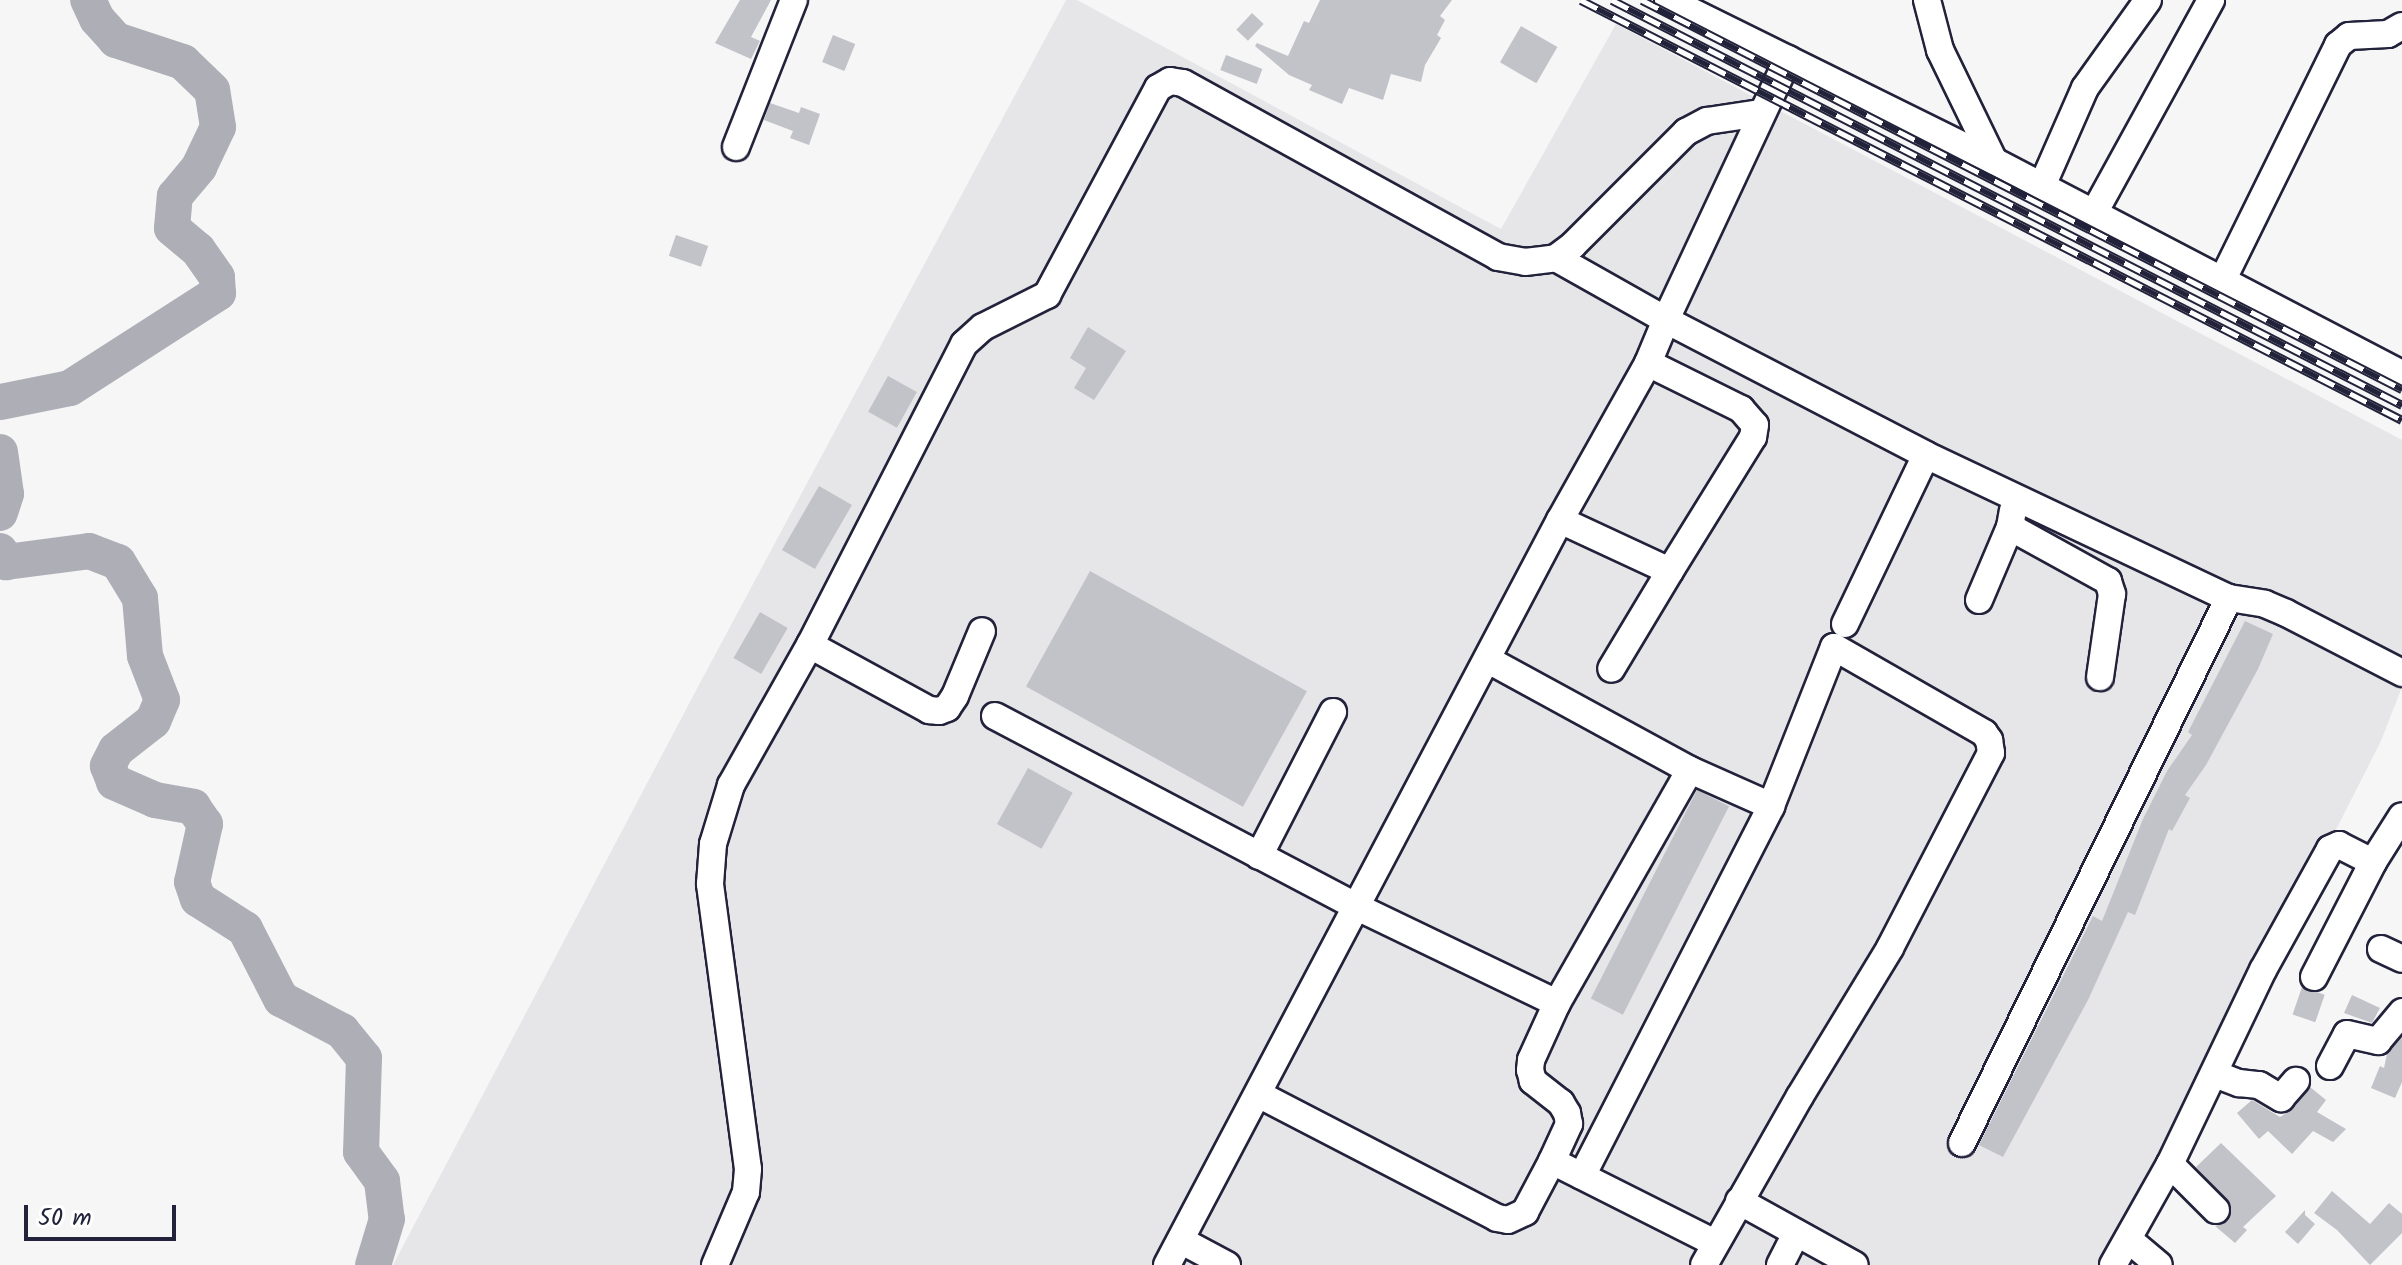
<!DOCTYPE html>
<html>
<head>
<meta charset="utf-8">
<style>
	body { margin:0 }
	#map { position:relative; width:2402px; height:1265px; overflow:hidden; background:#f6f6f7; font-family:Kalam,sans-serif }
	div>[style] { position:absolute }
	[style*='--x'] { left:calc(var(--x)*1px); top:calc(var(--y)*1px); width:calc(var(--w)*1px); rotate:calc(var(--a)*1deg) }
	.built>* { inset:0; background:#e6e6e9 }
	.river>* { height:36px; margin:-18px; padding:0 18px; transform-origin:18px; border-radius:18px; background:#aeaeb7 }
	.building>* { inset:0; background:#c2c2c9; transform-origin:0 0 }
	.roads { filter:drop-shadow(2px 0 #22223b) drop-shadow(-2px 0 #22223b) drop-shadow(0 2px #22223b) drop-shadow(0 -2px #22223b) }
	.minor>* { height:26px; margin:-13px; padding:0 13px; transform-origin:13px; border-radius:13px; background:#fff }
	.rail>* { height:9px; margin-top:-4.5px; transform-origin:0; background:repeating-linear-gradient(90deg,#fff 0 18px,#22223b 0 36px); box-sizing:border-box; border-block:2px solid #22223b }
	span { translate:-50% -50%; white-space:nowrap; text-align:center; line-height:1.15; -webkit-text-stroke:7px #fff; paint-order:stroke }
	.scale { position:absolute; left:24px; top:1205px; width:152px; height:36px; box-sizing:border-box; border:4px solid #22223b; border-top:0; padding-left:10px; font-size:24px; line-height:28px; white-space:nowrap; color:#22223b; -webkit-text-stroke:6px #fff; paint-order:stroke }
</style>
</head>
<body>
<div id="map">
	<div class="built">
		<div style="clip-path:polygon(1066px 0,1077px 0,1501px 229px,1616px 24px,2402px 440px,2402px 687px,2381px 741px,2115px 1265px,393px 1265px,701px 681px)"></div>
	</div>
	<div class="river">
		<div style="--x:0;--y:402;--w:71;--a:-11.3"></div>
		<div style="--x:70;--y:388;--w:176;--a:-32.7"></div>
		<div style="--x:218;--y:293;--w:16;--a:-94"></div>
		<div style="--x:217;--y:277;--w:33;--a:-125"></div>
		<div style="--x:198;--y:250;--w:34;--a:-140"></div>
		<div style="--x:172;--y:228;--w:32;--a:-85"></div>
		<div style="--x:175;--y:196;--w:38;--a:-50"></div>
		<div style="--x:199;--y:167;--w:44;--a:-64.6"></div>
		<div style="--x:218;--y:127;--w:37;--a:-99"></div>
		<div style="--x:212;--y:90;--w:40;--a:-136"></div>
		<div style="--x:183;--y:62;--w:71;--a:-161.8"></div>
		<div style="--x:116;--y:40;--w:28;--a:-132"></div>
		<div style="--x:97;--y:19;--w:21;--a:-115"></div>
		<div style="--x:0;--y:452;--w:42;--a:81.9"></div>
		<div style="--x:6;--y:494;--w:20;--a:108"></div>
		<div style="--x:0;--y:551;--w:13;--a:61"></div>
		<div style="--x:6;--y:562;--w:84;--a:-7.5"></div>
		<div style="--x:89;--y:551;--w:31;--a:21"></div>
		<div style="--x:118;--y:562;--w:42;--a:58.6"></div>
		<div style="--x:140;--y:598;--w:58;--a:85.1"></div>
		<div style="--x:145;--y:656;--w:47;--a:68.9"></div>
		<div style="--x:162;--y:700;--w:23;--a:113"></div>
		<div style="--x:153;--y:721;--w:47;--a:141.9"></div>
		<div style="--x:116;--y:750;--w:18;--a:117"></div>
		<div style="--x:108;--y:766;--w:17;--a:69"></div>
		<div style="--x:114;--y:782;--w:45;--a:23.7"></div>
		<div style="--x:155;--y:800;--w:39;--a:10"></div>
		<div style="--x:193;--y:807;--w:21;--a:55"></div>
		<div style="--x:205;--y:824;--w:59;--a:102.6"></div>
		<div style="--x:192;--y:882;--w:18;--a:71"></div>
		<div style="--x:198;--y:899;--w:56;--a:32.6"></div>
		<div style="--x:245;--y:929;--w:79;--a:62.8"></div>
		<div style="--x:281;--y:999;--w:69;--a:27.7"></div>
		<div style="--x:342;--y:1031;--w:35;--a:51"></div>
		<div style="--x:364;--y:1058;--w:94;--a:91.8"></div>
		<div style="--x:361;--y:1152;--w:36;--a:54"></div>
		<div style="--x:382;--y:1181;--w:38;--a:83"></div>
		<div style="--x:387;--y:1219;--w:48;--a:106.9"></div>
	</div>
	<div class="building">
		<div style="clip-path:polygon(740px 0,771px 0,751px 37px,760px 41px,751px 59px,715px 43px)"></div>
		<div style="clip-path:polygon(1320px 0,1452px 0,1440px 16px,1445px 20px,1437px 35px,1441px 38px,1425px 65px,1421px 82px,1391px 74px,1383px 100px,1349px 88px,1342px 104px,1309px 90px,1312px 85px,1289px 75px,1255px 46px,1257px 43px,1288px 56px,1304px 21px,1309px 23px)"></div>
		<div style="left:1252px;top:13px;width:16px;height:23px;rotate:43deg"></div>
		<div style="left:1521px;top:26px;width:42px;height:42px;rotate:30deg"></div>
		<div style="left:833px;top:35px;width:24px;height:29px;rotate:22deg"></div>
		<div style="left:1226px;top:55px;width:39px;height:16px;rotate:21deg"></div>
		<div style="clip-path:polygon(770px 103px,799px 113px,801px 107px,820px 114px,809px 145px,790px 138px,793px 131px,764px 120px)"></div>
		<div style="left:676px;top:235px;width:34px;height:22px;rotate:19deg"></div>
		<div style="clip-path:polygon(1088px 327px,1126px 351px,1094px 400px,1074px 388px,1086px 368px,1070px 358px)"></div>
		<div style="left:888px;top:376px;width:33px;height:41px;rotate:29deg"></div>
		<div style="left:819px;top:486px;width:38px;height:74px;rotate:30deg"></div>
		<div style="left:1090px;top:571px;width:248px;height:132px;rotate:29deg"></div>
		<div style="left:760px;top:612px;width:32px;height:53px;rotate:30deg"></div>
		<div style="clip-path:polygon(2245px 621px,2273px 634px,2258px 669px,2206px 765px,2185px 795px,2190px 798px,2172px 831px,2169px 829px,2135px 915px,2128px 912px,2088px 1000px,2003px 1157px,1979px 1145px,2093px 916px,2102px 921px,2143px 819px,2167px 771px,2192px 735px,2188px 732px)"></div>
		<div style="left:1028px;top:768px;width:51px;height:64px;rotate:29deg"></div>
		<div style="left:1697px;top:790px;width:36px;height:234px;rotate:27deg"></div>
		<div style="left:2302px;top:987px;width:24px;height:29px;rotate:19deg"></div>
		<div style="clip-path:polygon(2352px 995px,2380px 1008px,2372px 1023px,2344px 1013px)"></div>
		<div style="clip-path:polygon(2402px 1037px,2402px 1082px,2395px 1098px,2371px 1088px,2380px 1066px,2384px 1068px,2387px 1054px)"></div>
		<div style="clip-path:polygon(2310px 1087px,2326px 1100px,2317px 1112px,2346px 1129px,2333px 1142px,2313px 1131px,2292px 1154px,2268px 1131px,2259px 1139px,2237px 1113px,2252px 1100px,2280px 1117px,2293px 1109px)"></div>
		<div style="clip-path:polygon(2221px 1143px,2276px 1196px,2243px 1227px,2247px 1230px,2235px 1243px,2215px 1226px,2228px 1221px,2231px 1205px,2196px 1167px)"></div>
		<div style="clip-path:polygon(2332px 1191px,2370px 1224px,2389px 1203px,2402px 1214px,2402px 1233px,2370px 1265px,2337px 1230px,2314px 1213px)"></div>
		<div style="clip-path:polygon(2305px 1210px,2305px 1215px,2315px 1224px,2298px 1244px,2285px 1232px)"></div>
	</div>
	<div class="roads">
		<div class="minor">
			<div style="--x:1668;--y:0;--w:364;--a:26.3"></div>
			<div style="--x:1994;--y:161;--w:460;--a:27.6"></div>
			<div style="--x:1927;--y:0;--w:52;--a:75.4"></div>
			<div style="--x:1940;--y:50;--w:123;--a:64.1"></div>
			<div style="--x:1788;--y:59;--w:288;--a:115.1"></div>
			<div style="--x:1666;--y:320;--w:293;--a:27.4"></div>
			<div style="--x:1926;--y:455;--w:335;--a:25.3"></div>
			<div style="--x:2229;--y:598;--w:36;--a:9"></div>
			<div style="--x:2265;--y:604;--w:23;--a:23"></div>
			<div style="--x:2286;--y:613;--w:131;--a:27.3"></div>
			<div style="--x:736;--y:147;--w:158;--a:-68.5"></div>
			<div style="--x:2042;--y:186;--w:107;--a:-66.3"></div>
			<div style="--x:2085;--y:88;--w:108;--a:-54.4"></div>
			<div style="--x:2094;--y:213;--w:243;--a:-61.2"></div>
			<div style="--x:2223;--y:279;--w:261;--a:-63.8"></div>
			<div style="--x:2338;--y:45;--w:14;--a:-39"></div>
			<div style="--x:2349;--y:36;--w:39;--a:-3"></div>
			<div style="--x:2388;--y:34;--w:16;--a:-30"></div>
			<div style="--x:1648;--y:363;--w:104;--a:26.3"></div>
			<div style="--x:1741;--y:409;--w:21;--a:49"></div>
			<div style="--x:1755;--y:425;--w:12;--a:99"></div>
			<div style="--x:1753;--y:437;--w:158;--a:121.8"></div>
			<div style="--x:1560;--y:520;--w:121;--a:24.9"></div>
			<div style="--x:1670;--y:571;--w:114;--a:121"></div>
			<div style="--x:2010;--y:527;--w:112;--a:28.9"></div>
			<div style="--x:2108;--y:581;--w:14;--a:73"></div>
			<div style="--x:2112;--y:594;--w:84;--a:98.2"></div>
			<div style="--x:1979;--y:600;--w:79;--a:-67"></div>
			<div style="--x:2010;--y:527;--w:17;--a:-80"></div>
			<div style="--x:1845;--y:624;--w:187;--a:-64.4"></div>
			<div style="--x:810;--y:645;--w:136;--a:28.6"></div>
			<div style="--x:929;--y:710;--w:10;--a:6"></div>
			<div style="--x:939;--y:711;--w:9;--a:-21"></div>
			<div style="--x:947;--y:708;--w:14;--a:-56"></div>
			<div style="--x:955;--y:696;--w:70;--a:-67.4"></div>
			<div style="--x:995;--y:716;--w:407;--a:27.8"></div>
			<div style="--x:1355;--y:906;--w:224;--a:25.7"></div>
			<div style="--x:1557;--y:1003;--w:268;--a:-60.3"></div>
			<div style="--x:1690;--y:770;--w:230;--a:-151.4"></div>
			<div style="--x:1690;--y:770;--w:89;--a:24"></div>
			<div style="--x:1259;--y:856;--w:162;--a:-62.8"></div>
			<div style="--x:2381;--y:949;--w:23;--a:25"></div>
			<div style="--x:2314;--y:977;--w:129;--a:-62.8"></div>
			<div style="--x:2330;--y:1066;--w:36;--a:-62"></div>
			<div style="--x:2347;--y:1034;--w:32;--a:13"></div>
			<div style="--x:2378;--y:1041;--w:38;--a:-50"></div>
			<div style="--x:2215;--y:1074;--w:26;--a:21"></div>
			<div style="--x:2239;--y:1083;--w:20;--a:6"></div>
			<div style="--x:2259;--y:1085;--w:26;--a:31"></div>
			<div style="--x:2281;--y:1098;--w:23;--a:-49"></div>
			<div style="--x:1258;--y:1094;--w:269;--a:27.4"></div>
			<div style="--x:1497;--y:1218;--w:11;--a:10"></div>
			<div style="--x:1508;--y:1220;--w:19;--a:-25"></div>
			<div style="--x:1525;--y:1212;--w:58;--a:-62.1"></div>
			<div style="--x:1552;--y:1161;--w:182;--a:26.7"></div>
			<div style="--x:1962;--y:1143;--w:607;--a:-63.9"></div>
			<div style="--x:1552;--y:1161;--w:41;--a:-65.3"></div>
			<div style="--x:1569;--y:1124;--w:11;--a:-100"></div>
			<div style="--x:1567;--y:1113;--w:12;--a:-121"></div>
			<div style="--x:1561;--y:1103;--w:36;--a:-142"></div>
			<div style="--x:1533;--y:1081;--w:11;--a:-105"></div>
			<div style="--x:1530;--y:1070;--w:10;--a:-84"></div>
			<div style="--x:1531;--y:1060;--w:63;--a:-65.5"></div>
			<div style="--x:2170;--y:1164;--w:65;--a:45"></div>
			<div style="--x:1582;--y:1176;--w:415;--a:-62.9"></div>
			<div style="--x:1771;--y:806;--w:171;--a:-68.4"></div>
			<div style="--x:1834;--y:647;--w:173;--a:29.8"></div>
			<div style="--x:1984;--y:733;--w:9;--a:54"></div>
			<div style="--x:1989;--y:740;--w:13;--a:81"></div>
			<div style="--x:1991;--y:753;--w:220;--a:117.4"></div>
			<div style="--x:1890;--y:948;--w:173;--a:121.3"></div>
			<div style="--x:1800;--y:1096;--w:194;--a:119.6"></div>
			<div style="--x:1739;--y:1201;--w:132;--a:28.9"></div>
			<div style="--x:2128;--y:1239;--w:40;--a:40"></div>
			<div style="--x:1182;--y:1241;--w:51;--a:28.1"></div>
			<div style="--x:715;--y:1265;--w:79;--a:-67"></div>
			<div style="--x:746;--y:1192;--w:23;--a:-85"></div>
			<div style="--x:748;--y:1169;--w:288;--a:-97.6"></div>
			<div style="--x:710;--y:884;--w:40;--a:-85.7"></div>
			<div style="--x:713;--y:844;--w:62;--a:-73"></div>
			<div style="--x:731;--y:785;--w:161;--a:-60.6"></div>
			<div style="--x:810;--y:645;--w:338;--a:-62.9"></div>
			<div style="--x:964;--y:344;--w:25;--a:-42"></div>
			<div style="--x:983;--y:327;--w:72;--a:-26.6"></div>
			<div style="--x:1047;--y:295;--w:235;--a:-61.8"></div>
			<div style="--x:1158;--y:88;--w:14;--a:-30"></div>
			<div style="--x:1170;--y:81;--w:13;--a:9"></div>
			<div style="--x:1183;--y:83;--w:360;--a:28.9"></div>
			<div style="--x:1498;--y:257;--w:27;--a:10"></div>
			<div style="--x:1525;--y:262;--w:31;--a:-7"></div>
			<div style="--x:1556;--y:258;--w:21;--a:-37"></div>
			<div style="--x:1573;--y:245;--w:160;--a:-45"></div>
			<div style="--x:1686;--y:132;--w:24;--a:-28"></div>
			<div style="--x:1707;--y:121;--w:55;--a:-8.4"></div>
			<div style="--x:1167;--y:1265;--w:842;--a:-62.19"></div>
			<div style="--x:1560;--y:520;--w:180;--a:-60.7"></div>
			<div style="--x:1648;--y:363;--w:47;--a:-67.3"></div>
			<div style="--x:1666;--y:320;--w:126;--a:-150.6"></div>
			<div style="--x:1780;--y:1265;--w:34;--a:-63"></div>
			<div style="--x:2113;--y:1265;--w:116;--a:-60.6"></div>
			<div style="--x:2170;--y:1164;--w:215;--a:-64.4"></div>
			<div style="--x:2263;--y:970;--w:138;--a:-61"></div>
			<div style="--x:2330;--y:849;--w:10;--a:-24"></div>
			<div style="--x:2339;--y:845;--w:38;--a:27"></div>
			<div style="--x:2373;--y:862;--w:54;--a:-57.8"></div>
		</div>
	</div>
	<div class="rail">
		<div style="--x:1581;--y:0;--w:922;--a:27.09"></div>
		<div style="--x:1612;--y:0;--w:888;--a:27.14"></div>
		<div style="--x:1642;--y:0;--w:854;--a:27.11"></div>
	</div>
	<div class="scale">50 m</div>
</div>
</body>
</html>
